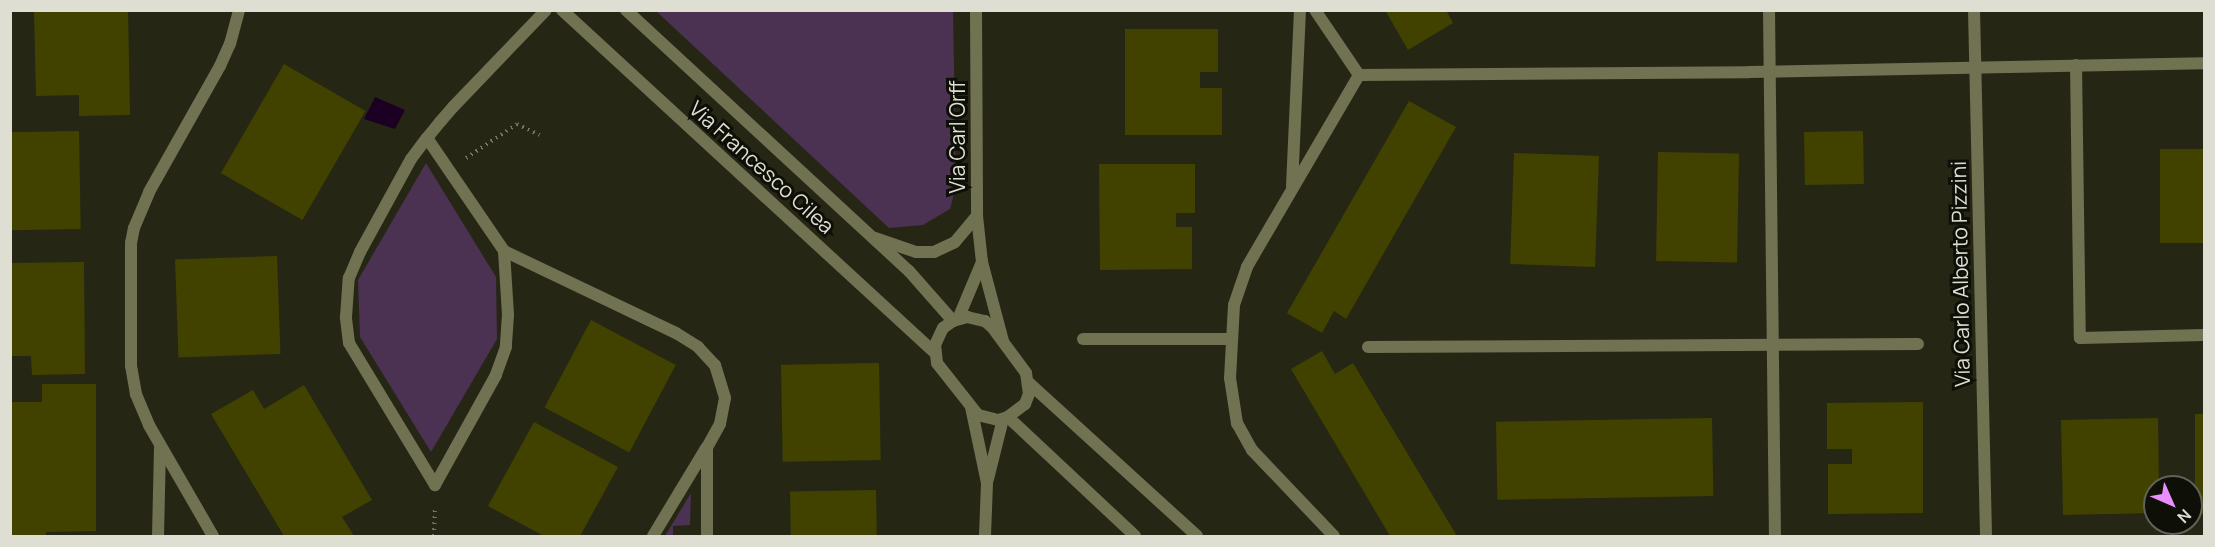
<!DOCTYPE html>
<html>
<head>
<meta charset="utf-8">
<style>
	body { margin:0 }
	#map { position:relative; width:2215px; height:547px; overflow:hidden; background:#262615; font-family:Manrope,sans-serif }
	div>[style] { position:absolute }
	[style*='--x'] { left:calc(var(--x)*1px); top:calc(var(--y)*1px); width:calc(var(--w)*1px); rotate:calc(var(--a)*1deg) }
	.green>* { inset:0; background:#4b3152 }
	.water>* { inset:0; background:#1c0023 }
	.building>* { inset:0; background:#424200; transform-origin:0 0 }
	.path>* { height:4px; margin-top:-2px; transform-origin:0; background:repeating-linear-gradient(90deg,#777769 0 1.5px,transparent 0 6px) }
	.service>* { height:12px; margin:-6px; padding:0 6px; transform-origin:6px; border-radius:6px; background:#717252 }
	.minor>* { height:12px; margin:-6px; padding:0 6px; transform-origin:6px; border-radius:6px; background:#717252 }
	span { translate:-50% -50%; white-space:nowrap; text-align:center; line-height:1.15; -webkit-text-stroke:6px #0e0f07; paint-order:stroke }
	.street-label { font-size:21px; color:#deded3 }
	.frame { position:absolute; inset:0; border:12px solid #deded3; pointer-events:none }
	.north { position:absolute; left:2143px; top:475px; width:60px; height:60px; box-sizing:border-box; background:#0e0f07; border:2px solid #616259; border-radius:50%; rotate:135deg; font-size:16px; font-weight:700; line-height:24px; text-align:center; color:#deded3 }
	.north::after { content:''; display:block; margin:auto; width:21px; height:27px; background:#e88eff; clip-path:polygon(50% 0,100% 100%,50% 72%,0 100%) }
</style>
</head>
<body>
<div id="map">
	<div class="green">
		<div style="clip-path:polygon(656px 11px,953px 11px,956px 186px,950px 209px,923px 225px,889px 228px)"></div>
		<div style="clip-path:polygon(426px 163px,496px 277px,497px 339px,431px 452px,360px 337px,358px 280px)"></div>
		<div style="clip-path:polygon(691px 493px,690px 525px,673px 526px,673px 536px,665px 536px)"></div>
	</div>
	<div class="water">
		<div style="clip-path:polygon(375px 97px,405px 110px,395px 129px,364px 119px)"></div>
	</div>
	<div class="building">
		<div style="clip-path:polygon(34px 10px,128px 10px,130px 115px,79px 116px,79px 95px,36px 96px)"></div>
		<div style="clip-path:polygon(1385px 10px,1446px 10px,1453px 23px,1408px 50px)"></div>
		<div style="clip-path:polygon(1125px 29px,1218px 29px,1218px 72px,1200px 72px,1200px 88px,1222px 88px,1222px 135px,1125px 135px)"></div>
		<div style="left:284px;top:64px;width:94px;height:126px;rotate:30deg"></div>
		<div style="clip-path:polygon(1409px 101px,1456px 127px,1346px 319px,1334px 311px,1322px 333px,1287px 313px)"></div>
		<div style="left:79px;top:131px;width:98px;height:69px;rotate:89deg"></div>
		<div style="left:1863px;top:131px;width:53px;height:59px;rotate:89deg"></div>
		<div style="left:2160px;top:149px;width:44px;height:94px"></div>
		<div style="left:1658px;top:152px;width:81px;height:109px;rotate:1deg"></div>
		<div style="left:1514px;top:153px;width:85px;height:111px;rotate:2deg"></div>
		<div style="clip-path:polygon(1099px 164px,1195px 164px,1195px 213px,1176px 213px,1176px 227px,1192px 227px,1192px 269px,1100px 270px)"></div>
		<div style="left:277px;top:256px;width:98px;height:102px;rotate:88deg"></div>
		<div style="clip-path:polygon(84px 262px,85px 374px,32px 375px,31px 356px,10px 356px,10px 263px)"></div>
		<div style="left:591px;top:320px;width:96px;height:99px;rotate:28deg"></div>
		<div style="clip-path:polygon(1322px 351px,1335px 374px,1353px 363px,1457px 536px,1390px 536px,1291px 369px)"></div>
		<div style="left:879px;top:363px;width:97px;height:98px;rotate:89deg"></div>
		<div style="clip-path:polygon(42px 384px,96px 384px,96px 531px,46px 532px,46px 536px,10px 536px,10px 402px,42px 402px)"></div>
		<div style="clip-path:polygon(304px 385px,372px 500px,342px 517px,354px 536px,284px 536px,211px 414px,253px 390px,264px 409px)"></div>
		<div style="clip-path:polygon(1923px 402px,1923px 513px,1828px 514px,1828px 464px,1852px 464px,1852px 449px,1827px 449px,1827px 403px)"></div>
		<div style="left:2195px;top:414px;width:9px;height:100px"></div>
		<div style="left:1712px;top:418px;width:78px;height:216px;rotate:89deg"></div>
		<div style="clip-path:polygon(2158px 418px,2159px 487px,2155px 487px,2155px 513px,2063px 515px,2061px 420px)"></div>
		<div style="clip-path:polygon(534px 422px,618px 467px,580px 536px,544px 536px,488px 506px)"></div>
		<div style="left:876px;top:490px;width:46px;height:86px;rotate:89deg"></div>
	</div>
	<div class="path">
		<div style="--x:466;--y:158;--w:61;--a:-33.7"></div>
		<div style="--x:517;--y:124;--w:25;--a:26"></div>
		<div style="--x:434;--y:536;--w:29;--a:-88"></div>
	</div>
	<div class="service">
		<div style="--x:1315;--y:10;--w:78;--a:55.9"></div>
		<div style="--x:1359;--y:75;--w:222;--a:120.3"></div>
		<div style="--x:1247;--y:267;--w:40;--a:108.9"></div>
		<div style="--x:1234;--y:305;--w:73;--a:93.1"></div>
		<div style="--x:1230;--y:378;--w:46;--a:81.2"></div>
		<div style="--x:1237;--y:423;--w:31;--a:61"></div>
		<div style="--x:1252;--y:450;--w:119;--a:46.4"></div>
		<div style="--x:1769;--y:10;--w:526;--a:89.35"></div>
		<div style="--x:2076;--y:65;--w:273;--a:89.2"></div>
		<div style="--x:2080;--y:338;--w:124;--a:-1.4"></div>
		<div style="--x:1359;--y:75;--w:390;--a:-0.4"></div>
		<div style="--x:1749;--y:72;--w:455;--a:-1.1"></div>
		<div style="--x:427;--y:138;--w:137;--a:55.7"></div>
		<div style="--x:504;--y:251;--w:64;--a:86.4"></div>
		<div style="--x:508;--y:315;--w:32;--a:94"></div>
		<div style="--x:506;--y:347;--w:30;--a:110"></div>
		<div style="--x:496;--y:375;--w:126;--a:119"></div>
		<div style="--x:435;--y:485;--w:166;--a:-121.2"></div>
		<div style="--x:349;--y:343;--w:26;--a:-97"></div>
		<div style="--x:346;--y:317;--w:39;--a:-86"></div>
		<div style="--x:349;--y:278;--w:28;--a:-67"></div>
		<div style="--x:360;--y:252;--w:106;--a:-61.3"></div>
		<div style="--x:411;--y:159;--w:26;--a:-53"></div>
		<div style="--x:427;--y:138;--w:21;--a:-51"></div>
		<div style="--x:440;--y:122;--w:20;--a:-49"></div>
		<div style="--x:453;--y:107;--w:134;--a:-46.2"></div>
		<div style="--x:1292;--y:186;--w:176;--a:-87.4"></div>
		<div style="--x:504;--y:251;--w:191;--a:25.5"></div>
		<div style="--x:676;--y:333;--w:26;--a:32"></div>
		<div style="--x:698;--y:347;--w:25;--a:47"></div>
		<div style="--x:715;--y:365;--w:34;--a:73"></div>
		<div style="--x:725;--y:398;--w:26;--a:101"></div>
		<div style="--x:720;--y:424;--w:26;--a:119"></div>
		<div style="--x:707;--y:447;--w:89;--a:90"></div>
		<div style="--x:1083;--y:339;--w:148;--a:0"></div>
		<div style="--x:1368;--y:347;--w:550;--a:-0.31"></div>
		<div style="--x:158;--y:536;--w:88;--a:-88.7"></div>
		<div style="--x:213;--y:536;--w:128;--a:-120"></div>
		<div style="--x:149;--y:425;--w:34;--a:-113"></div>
		<div style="--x:136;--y:394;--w:28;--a:-100"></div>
		<div style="--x:131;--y:366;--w:123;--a:-90"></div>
		<div style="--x:131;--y:243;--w:15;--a:-79"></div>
		<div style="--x:134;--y:228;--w:39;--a:-67"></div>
		<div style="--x:149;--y:192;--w:145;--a:-60.6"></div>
		<div style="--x:220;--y:66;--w:24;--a:-66"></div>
		<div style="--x:230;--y:44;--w:35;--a:-75"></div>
		<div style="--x:653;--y:536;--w:103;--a:-58.9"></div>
	</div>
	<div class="minor">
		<div style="--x:562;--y:10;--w:507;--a:42.6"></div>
		<div style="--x:626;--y:10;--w:385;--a:42.7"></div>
		<div style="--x:909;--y:271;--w:67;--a:48.7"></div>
		<div style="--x:976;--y:10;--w:206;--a:89.7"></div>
		<div style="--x:977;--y:216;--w:46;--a:83.8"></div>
		<div style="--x:982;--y:262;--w:82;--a:75.1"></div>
		<div style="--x:1974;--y:10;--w:526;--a:88.69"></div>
		<div style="--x:875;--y:238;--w:43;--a:18.9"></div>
		<div style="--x:916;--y:252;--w:18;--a:0"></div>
		<div style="--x:934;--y:252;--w:23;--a:-25"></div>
		<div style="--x:955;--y:242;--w:34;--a:-50"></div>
		<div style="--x:967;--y:317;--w:18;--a:13"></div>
		<div style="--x:985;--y:321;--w:9;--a:41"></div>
		<div style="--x:992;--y:327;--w:57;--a:53.5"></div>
		<div style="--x:1026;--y:373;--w:21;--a:82"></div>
		<div style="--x:1029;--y:394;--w:11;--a:112"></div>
		<div style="--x:1025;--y:404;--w:21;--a:143"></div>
		<div style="--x:1008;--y:417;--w:10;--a:163"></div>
		<div style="--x:998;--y:420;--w:21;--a:-166"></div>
		<div style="--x:978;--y:415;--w:66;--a:-128.3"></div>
		<div style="--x:937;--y:363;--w:18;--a:-96"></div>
		<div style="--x:935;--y:345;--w:19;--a:-65"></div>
		<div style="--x:943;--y:328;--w:12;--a:-35"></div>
		<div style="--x:953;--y:321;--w:15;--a:-16"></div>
		<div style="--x:958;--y:319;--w:62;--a:-67.2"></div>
		<div style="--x:1029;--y:383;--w:227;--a:42.3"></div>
		<div style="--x:971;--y:407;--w:78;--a:78.1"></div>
		<div style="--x:987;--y:483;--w:53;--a:92.2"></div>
		<div style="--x:1008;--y:417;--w:174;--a:43.1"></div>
		<div style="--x:988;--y:479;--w:62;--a:-76"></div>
	</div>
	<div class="street-label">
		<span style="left:957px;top:137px;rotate:-90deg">Via Carl Orff</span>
		<span style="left:762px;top:167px;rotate:42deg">Via Francesco Cilea</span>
		<span style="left:1960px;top:274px;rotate:-91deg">Via Carlo Alberto Pizzini</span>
	</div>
	<div class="frame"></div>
	<div class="north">N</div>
</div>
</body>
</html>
